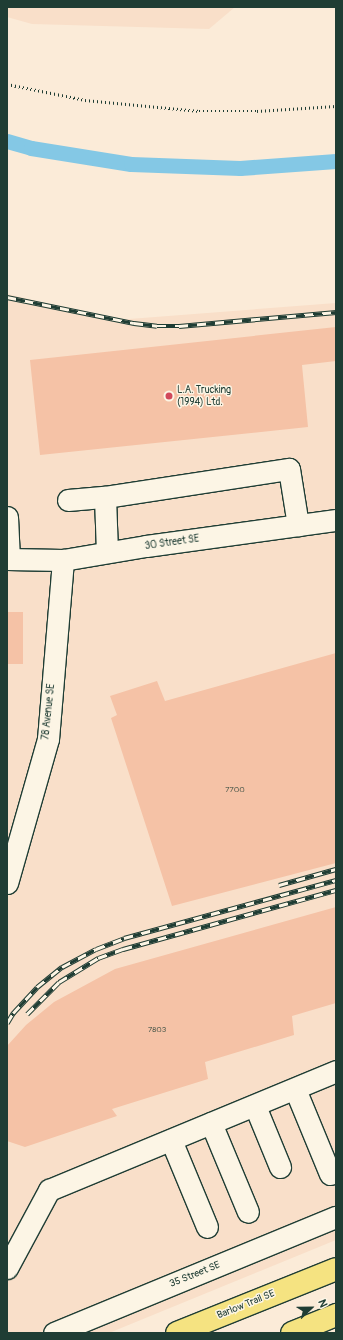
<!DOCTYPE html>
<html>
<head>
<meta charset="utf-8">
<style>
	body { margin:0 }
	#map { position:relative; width:343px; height:1340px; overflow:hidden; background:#fbebd8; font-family:Pangolin,sans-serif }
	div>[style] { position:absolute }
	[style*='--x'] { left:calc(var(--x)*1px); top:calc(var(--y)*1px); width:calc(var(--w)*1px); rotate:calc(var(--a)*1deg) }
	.built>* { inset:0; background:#f9dfc9 }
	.canal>* { height:15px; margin:-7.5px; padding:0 7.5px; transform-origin:7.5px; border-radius:7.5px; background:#84c8e5 }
	.building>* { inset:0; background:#f5c2a6; transform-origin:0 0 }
	.path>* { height:2.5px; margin-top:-1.25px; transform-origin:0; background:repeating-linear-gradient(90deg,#1f3d34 0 1px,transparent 0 4px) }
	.roads { filter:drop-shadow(1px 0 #1f3d34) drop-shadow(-1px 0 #1f3d34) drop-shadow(0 1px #1f3d34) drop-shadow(0 -1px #1f3d34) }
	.minor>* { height:21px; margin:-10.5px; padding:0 10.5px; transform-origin:10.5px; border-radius:10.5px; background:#fcf5e5 }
	.major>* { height:22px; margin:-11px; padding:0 11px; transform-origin:11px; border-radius:11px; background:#f5e381 }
	.rail>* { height:4.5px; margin-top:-2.25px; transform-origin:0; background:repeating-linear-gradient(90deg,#fcf5e5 0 9px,#1f3d34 0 18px); box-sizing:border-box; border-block:1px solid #1f3d34 }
	.dots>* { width:11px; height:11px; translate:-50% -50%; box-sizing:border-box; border:2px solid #fcf5e5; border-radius:50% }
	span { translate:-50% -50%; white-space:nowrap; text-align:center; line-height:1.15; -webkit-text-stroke:3px #fcf5e5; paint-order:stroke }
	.number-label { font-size:8px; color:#545e50 }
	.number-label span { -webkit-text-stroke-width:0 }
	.poi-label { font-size:10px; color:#1f3d34 }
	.left { translate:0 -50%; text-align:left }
	.street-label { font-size:10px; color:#1f3d34 }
	.frame { position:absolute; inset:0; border:8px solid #1f3d34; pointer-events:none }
	.north { position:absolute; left:291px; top:1288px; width:40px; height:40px; -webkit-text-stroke:3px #fcf5e5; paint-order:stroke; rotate:68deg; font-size:11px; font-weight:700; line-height:16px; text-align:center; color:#1f3d34 }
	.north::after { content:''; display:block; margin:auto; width:14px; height:18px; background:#1f3d34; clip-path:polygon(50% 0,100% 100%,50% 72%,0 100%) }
</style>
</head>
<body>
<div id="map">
	<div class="built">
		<div style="clip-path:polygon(7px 7px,235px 7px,209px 29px,32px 24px,7px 17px)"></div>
		<div style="clip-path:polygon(7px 294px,116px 320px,336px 303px,336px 1240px,109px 1333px,7px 1333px)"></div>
	</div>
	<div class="canal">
		<div style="--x:7;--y:141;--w:25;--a:16"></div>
		<div style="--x:31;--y:148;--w:101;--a:9.1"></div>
		<div style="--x:131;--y:164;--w:109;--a:2.1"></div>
		<div style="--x:240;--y:168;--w:96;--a:-4.2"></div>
	</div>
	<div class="building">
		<div style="clip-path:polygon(336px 327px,336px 361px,302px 365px,308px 427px,40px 455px,30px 360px)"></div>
		<div style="left:7px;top:612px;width:16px;height:52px"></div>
		<div style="clip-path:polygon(336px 653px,336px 863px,172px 906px,111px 718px,117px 715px,110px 696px,157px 681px,165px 701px)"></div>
		<div style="clip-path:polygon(336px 907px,336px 1003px,292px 1016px,294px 1035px,205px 1062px,208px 1079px,112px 1109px,117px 1116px,25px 1147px,7px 1141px,7px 1046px,26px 1025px,54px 1002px,115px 969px)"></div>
	</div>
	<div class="path">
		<div style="--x:7;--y:84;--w:80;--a:11.6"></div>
		<div style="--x:85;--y:100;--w:115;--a:5.5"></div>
		<div style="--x:199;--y:111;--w:58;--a:0"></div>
		<div style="--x:257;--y:111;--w:79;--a:-3.6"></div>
	</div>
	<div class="roads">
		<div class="minor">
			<div style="--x:68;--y:500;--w:37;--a:-5"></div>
			<div style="--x:7;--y:517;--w:42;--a:87.3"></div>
			<div style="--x:107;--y:552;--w:55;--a:-92.1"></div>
			<div style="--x:105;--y:497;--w:186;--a:-8.7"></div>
			<div style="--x:289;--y:469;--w:57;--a:80.9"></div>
			<div style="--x:7;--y:559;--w:56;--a:1"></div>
			<div style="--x:63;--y:560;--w:84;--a:-9.6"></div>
			<div style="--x:146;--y:546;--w:192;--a:-7.8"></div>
			<div style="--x:7;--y:883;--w:150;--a:-74.1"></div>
			<div style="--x:48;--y:739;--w:180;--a:-85.2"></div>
			<div style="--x:295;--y:1089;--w:92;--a:67.6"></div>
			<div style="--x:255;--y:1106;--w:66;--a:67.7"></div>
			<div style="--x:211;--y:1123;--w:96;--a:67.4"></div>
			<div style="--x:171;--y:1140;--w:94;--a:67.5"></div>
			<div style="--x:7;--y:1268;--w:89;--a:-61.7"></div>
			<div style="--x:49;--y:1190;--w:311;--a:-22.5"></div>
			<div style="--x:54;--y:1333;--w:305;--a:-22.4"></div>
		</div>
		<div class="major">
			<div style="--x:177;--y:1333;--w:171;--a:-21.9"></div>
			<div style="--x:292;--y:1333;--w:48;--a:-22.2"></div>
		</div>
	</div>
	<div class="rail">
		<div style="--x:7;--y:297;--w:130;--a:11.6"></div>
		<div style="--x:134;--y:323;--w:23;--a:7"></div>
		<div style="--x:157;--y:326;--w:22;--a:0"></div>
		<div style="--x:179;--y:326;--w:158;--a:-5.1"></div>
		<div style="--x:279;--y:885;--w:59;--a:-15.7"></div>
		<div style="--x:27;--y:1014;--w:45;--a:-45"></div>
		<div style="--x:59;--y:982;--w:46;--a:-31.6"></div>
		<div style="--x:98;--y:958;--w:27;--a:-20"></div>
		<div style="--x:123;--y:949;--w:221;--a:-15.5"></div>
		<div style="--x:7;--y:1023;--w:12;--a:-59"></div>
		<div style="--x:13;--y:1013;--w:35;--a:-47"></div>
		<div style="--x:37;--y:987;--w:32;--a:-39"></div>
		<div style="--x:62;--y:967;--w:38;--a:-28"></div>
		<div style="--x:96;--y:949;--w:30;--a:-21"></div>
		<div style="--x:124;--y:938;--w:220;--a:-15.3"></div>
	</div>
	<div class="dots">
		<div style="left:169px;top:396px;background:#d1495b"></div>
	</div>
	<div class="number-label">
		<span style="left:235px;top:790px">7700</span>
		<span style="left:157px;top:1030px">7803</span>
	</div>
	<div class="poi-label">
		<span class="left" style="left:177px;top:396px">L.A. Trucking<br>(1994) Ltd.</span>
	</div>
	<div class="street-label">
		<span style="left:172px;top:543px;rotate:-8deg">30 Street SE</span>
		<span style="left:49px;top:712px;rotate:-84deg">78 Avenue SE</span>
		<span style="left:195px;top:1275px;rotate:-22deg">35 Street SE</span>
		<span style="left:246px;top:1305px;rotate:-22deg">Barlow Trail SE</span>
	</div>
	<div class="frame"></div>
	<div class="north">N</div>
</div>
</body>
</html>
